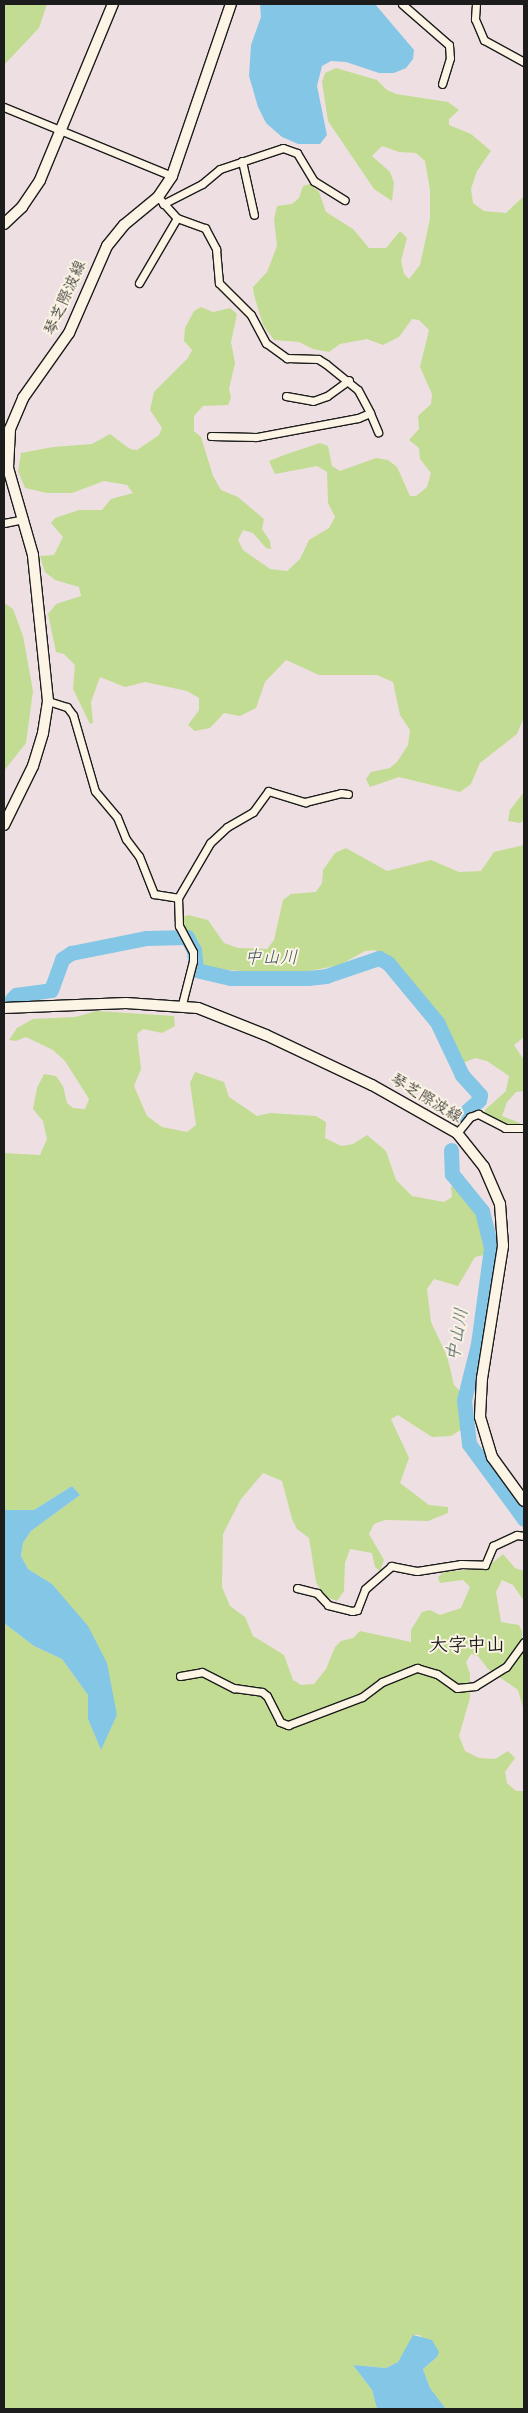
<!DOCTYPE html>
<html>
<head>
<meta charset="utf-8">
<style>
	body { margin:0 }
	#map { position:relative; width:528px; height:2413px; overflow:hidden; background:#eee0e2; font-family:Kalam,"Klee One",sans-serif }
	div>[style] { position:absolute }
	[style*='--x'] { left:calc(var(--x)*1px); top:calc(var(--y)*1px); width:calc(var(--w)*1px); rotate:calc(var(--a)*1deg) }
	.green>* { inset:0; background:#c2dc93 }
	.water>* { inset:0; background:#84c6e5 }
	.river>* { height:15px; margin:-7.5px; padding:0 7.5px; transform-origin:7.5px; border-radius:7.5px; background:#84c6e5 }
	.roads { filter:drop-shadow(1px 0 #1c1c1c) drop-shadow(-1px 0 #1c1c1c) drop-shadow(0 1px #1c1c1c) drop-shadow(0 -1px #1c1c1c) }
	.street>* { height:7px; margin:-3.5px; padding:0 3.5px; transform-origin:3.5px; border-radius:3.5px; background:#fcf5e5 }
	.secondary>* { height:10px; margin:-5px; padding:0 5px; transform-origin:5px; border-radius:5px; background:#fcf5e5 }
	span { translate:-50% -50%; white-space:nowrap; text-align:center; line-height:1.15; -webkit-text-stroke:4px #fcf5e5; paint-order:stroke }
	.street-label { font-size:16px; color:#1c1c1c }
	.water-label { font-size:18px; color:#405862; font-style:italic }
	.quarter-label { font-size:19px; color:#1c1c1c; font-weight:700 }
	.frame { position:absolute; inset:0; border:5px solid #1c1c1c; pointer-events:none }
</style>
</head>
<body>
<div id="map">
	<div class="green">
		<div style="clip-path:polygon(4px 4px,47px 4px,39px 28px,4px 65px)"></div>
		<div style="clip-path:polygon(336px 68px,377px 80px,387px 90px,396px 94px,448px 102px,459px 110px,449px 119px,449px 125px,471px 134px,491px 151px,477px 171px,471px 189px,473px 203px,484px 211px,506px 213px,524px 196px,524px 717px,517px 734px,480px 763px,471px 784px,460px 792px,399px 777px,370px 787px,366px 779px,371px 772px,390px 768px,397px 762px,408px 745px,410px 730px,400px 715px,393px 682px,377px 675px,319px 675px,286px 660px,265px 682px,256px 708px,240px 716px,224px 713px,210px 728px,195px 731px,188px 725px,199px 710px,199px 698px,187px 691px,145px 682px,125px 687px,100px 677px,91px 702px,93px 723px,90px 724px,73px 689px,75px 665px,64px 654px,56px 652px,48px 614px,56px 604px,81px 596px,79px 587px,55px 580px,45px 572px,40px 556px,54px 555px,63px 537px,51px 523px,55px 518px,79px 510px,102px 510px,111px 499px,133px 493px,127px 485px,104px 481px,72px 493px,47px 493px,25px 488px,18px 471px,21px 453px,53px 447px,92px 444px,110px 434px,130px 449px,137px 450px,159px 435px,162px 428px,150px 410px,154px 392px,188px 358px,192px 350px,184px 341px,185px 328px,194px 311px,201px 307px,213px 312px,230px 308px,237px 314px,231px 342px,235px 363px,229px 389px,231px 398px,228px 405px,203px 406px,194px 416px,194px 431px,201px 437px,213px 476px,221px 490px,238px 497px,264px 519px,262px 529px,270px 541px,271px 549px,266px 548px,253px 533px,243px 530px,238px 540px,243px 550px,270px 569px,287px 571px,300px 559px,309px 540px,329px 528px,335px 517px,328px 503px,327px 472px,317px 466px,275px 474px,269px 461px,284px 455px,320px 443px,328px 446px,332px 466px,340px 471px,376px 458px,388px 460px,397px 467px,410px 496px,416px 496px,427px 487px,431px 473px,420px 459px,419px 448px,409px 440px,419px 429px,418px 416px,431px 404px,432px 394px,420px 367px,429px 330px,419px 320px,412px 319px,399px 337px,383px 345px,367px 339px,340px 344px,329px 352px,313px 349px,299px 342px,274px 340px,263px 325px,254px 295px,253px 287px,267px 272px,277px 246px,274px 219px,277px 206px,292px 204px,299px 198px,303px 186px,310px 184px,319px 192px,326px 212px,353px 229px,369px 248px,386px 248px,400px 231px,407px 238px,401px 261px,404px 274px,409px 279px,420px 265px,430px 219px,430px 190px,425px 161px,416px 153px,399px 152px,382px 146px,372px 156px,390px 172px,394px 183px,392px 201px,374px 189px,328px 121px,322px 82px,325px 73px)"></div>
		<div style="clip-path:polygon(4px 603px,13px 609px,23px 636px,33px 691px,26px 743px,4px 771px)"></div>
		<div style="clip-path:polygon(524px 792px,524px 820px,520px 823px,508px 821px,510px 810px)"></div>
		<div style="clip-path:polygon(524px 845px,524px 1037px,514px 1045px,524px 1060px,524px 1091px,516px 1092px,507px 1102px,502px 1116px,520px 1123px,524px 1132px,503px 1132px,485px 1121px,485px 1110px,506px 1091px,509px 1076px,487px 1061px,475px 1058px,463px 1063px,454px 1053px,443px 1026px,388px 956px,375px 950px,365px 951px,340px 965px,289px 975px,204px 968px,200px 957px,199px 943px,185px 928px,183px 917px,188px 915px,208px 920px,224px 943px,238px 948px,267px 949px,274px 940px,283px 900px,291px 894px,316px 892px,322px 883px,323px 870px,335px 853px,346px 848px,387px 871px,431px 860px,459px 872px,481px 871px,494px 852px)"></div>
		<div style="clip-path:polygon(97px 1011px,174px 1016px,175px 1026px,162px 1033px,143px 1029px,137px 1034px,141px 1069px,134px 1086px,147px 1116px,162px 1127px,187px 1132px,196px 1125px,190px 1083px,195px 1072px,224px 1082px,229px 1097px,257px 1116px,270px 1113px,316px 1116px,326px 1122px,325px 1138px,341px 1146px,353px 1144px,367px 1135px,386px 1151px,396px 1180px,412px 1196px,444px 1202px,452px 1197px,451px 1187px,455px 1185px,479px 1215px,485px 1236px,484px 1255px,475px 1257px,458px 1286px,434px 1279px,427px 1289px,431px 1322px,447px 1356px,454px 1385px,460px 1391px,462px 1429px,451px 1436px,432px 1437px,398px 1415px,391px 1419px,409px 1458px,400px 1483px,429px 1505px,448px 1507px,448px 1513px,428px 1521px,385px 1520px,374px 1524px,369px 1534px,384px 1560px,380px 1571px,375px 1567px,372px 1553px,350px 1549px,345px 1563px,344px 1591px,337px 1601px,324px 1596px,316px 1582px,309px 1538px,297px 1529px,292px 1519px,282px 1481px,263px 1473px,241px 1499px,223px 1534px,222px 1587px,230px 1606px,245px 1617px,253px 1636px,284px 1655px,293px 1680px,301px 1685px,314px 1684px,326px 1669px,335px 1647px,341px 1641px,353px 1638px,360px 1631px,411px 1642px,411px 1630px,422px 1612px,430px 1610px,440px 1615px,461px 1608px,470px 1587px,463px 1580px,440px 1583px,438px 1577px,444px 1572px,486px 1568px,503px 1554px,515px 1568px,524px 1571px,524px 1601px,513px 1585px,502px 1580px,496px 1592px,501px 1622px,519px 1625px,522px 1631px,524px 1711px,518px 1690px,488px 1669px,478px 1656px,471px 1654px,466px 1662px,470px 1674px,470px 1698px,459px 1736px,465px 1751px,479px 1758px,495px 1759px,508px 1751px,515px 1758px,505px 1772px,507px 1783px,516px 1791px,524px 1791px,524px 2409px,446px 2409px,430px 2388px,423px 2369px,437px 2357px,420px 2335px,414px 2335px,398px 2362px,386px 2368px,353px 2365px,372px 2390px,377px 2409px,4px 2409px,4px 1623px,34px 1646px,62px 1659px,88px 1695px,88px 1719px,101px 1749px,117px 1715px,52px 1584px,28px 1569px,21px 1556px,23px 1543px,31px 1531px,80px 1495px,72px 1486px,34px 1510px,4px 1510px,4px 1153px,40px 1155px,47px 1139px,43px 1121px,33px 1109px,37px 1088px,44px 1074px,56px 1076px,63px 1086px,67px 1103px,73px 1108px,85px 1109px,89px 1099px,65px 1061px,53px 1050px,26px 1037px,16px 1041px,9px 1040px,17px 1028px,33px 1019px,75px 1017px)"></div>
	</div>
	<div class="water">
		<div style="clip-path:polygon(260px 4px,375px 4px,414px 50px,413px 59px,406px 68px,394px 73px,379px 73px,346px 62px,331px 61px,322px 66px,317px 86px,327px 135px,320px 144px,298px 144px,282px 137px,266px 123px,258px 107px,249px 76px,251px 45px,261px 17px)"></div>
		<div style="clip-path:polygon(72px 1486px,80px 1495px,31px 1531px,23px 1543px,21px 1556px,28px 1569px,52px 1584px,88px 1626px,107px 1663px,117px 1715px,101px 1750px,88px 1719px,88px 1695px,62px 1659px,34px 1646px,4px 1623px,4px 1510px,34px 1510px)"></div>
		<div style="clip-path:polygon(413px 2335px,432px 2340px,439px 2352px,437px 2357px,423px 2369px,430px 2388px,446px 2409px,377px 2409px,372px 2390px,353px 2365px,386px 2368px,398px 2362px)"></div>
	</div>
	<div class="river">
		<div style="--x:12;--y:999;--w:6;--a:-45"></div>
		<div style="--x:16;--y:995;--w:35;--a:-8"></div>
		<div style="--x:51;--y:990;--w:33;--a:-70"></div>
		<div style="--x:62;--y:959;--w:11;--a:-34"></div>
		<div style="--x:71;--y:953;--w:76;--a:-11.3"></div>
		<div style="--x:146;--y:938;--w:41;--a:-1.4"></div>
		<div style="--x:187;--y:937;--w:15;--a:62"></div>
		<div style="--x:194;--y:950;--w:20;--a:84"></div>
		<div style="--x:196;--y:970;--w:36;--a:13"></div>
		<div style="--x:231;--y:978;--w:77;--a:0"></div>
		<div style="--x:308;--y:978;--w:18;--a:-6"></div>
		<div style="--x:326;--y:976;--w:56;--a:-18.8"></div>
		<div style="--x:379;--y:958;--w:10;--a:29"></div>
		<div style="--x:388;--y:963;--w:77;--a:50.3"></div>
		<div style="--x:437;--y:1022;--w:59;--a:64.7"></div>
		<div style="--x:462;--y:1075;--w:27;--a:48"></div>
		<div style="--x:480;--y:1095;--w:5;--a:101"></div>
		<div style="--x:479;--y:1100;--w:25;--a:138"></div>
		<div style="--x:451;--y:1150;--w:24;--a:88"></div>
		<div style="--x:452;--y:1174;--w:48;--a:51"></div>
		<div style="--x:482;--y:1211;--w:38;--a:76"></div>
		<div style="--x:491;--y:1248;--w:97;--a:97.7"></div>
		<div style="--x:478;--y:1344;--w:58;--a:104"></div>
		<div style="--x:464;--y:1400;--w:44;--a:83.5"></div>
		<div style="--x:469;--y:1444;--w:93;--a:53.7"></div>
	</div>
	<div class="roads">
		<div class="street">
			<div style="--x:402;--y:4;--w:62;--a:41.1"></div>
			<div style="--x:449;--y:45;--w:13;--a:86"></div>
			<div style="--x:450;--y:58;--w:27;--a:107"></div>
			<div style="--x:476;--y:4;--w:15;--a:94"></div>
			<div style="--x:475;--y:19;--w:23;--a:67"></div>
			<div style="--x:484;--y:40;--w:46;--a:28.8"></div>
			<div style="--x:4;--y:107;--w:182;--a:22.3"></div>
			<div style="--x:242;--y:161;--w:55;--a:77.5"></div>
			<div style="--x:158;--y:197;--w:28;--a:48"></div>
			<div style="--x:177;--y:218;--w:30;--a:20"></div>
			<div style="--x:205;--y:228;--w:24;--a:62"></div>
			<div style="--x:216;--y:249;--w:34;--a:85"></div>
			<div style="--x:219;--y:283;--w:45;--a:45"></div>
			<div style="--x:251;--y:315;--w:32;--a:62"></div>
			<div style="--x:266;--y:343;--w:26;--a:36"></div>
			<div style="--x:287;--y:358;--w:31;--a:2"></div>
			<div style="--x:318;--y:359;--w:9;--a:32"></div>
			<div style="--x:326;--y:364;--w:41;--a:39.1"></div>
			<div style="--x:358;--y:390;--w:26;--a:62"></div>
			<div style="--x:370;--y:413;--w:13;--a:157"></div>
			<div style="--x:358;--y:418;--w:104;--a:169.4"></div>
			<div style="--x:256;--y:437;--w:45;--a:-178.7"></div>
			<div style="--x:163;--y:204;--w:44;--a:-27.1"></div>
			<div style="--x:202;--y:184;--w:23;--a:-40"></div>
			<div style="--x:220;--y:169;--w:66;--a:-18.4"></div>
			<div style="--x:283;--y:148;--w:15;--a:20"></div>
			<div style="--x:297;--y:153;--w:33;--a:59"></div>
			<div style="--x:314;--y:181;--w:36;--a:32"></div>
			<div style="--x:139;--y:283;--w:75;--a:-59.7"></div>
			<div style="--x:286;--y:396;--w:27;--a:10"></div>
			<div style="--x:313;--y:401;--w:15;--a:-20"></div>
			<div style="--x:327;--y:396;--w:27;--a:-36"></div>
			<div style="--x:370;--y:413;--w:21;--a:67"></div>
			<div style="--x:4;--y:523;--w:20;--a:-11"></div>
			<div style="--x:48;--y:701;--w:20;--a:18"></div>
			<div style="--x:67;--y:707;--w:10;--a:53"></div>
			<div style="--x:73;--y:715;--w:79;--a:73.9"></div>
			<div style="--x:95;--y:791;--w:34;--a:50"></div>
			<div style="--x:117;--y:817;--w:24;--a:68"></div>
			<div style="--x:126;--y:839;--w:21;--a:53"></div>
			<div style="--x:139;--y:856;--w:41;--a:68.5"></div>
			<div style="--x:154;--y:894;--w:24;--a:9"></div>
			<div style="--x:182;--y:1004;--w:44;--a:-75.7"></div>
			<div style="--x:193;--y:961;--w:9;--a:-90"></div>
			<div style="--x:193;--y:952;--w:30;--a:-118"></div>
			<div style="--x:179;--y:926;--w:28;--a:-92"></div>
			<div style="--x:178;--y:898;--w:64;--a:-59.8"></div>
			<div style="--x:210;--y:843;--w:23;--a:-43"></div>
			<div style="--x:227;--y:827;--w:30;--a:-30"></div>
			<div style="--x:253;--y:812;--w:26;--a:-54"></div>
			<div style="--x:268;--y:791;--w:39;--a:17"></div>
			<div style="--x:305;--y:802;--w:37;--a:-14"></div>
			<div style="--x:341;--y:793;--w:7;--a:8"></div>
			<div style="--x:457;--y:1133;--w:21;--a:-51"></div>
			<div style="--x:470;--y:1117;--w:9;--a:-21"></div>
			<div style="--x:478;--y:1114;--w:30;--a:27"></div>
			<div style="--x:505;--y:1128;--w:19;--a:0"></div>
			<div style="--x:297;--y:1588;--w:21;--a:14"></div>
			<div style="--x:317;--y:1593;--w:16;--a:47"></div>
			<div style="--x:328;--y:1605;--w:25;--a:14"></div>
			<div style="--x:352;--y:1611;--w:5;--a:-11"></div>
			<div style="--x:357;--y:1610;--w:22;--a:-69"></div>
			<div style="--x:365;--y:1589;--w:35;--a:-41"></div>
			<div style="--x:391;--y:1566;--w:26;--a:11"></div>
			<div style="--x:417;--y:1571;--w:45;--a:-9"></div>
			<div style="--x:461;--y:1564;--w:24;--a:2"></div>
			<div style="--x:485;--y:1565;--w:21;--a:-67"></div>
			<div style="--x:493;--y:1546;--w:26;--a:-25"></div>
			<div style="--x:517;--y:1535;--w:7;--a:8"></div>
			<div style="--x:180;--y:1676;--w:22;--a:-10"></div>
			<div style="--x:202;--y:1672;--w:36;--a:27"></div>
			<div style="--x:234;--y:1688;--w:28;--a:8"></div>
			<div style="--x:262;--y:1692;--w:6;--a:39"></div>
			<div style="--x:267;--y:1696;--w:29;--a:63"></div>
			<div style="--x:280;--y:1722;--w:9;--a:21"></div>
			<div style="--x:288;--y:1725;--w:79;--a:-20.7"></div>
			<div style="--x:362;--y:1697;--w:25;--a:-37"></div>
			<div style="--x:382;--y:1682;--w:38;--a:-22"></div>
			<div style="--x:417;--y:1668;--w:21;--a:17"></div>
			<div style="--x:437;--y:1674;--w:24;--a:35"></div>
			<div style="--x:457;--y:1688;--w:18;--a:-6"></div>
			<div style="--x:475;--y:1686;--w:36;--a:-32"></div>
			<div style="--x:506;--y:1667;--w:31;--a:-54"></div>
		</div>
		<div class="secondary">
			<div style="--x:4;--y:224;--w:25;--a:-43"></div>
			<div style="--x:22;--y:207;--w:32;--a:-56"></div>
			<div style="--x:40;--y:180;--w:191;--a:-67.5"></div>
			<div style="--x:4;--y:825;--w:66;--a:-63.8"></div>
			<div style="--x:33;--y:766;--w:34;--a:-73"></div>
			<div style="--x:43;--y:733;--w:32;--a:-81"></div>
			<div style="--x:48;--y:701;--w:147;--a:-95.9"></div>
			<div style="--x:33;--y:555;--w:91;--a:-106"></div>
			<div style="--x:8;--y:468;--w:39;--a:-87"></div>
			<div style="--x:10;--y:429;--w:34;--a:-67"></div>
			<div style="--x:23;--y:398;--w:80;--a:-54.7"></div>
			<div style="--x:69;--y:333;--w:95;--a:-66.4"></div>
			<div style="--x:107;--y:246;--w:27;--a:-51"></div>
			<div style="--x:124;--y:225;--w:44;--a:-39.5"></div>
			<div style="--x:158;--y:197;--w:25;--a:-56"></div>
			<div style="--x:172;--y:176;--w:182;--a:-71.1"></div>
			<div style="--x:4;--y:1008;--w:122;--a:-2.3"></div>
			<div style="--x:126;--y:1003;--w:72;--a:4"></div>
			<div style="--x:198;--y:1008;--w:73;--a:21.7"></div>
			<div style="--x:266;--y:1035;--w:117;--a:25.3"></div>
			<div style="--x:372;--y:1085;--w:98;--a:29.5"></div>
			<div style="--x:457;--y:1133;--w:43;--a:51.5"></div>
			<div style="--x:484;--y:1167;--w:40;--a:66.6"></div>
			<div style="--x:500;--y:1204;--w:42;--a:85.9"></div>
			<div style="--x:503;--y:1246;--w:134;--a:99"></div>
			<div style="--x:482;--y:1378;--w:39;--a:93"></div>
			<div style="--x:480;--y:1417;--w:42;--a:73.3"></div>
			<div style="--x:492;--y:1457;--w:54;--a:54"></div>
		</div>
	</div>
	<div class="street-label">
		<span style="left:66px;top:298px;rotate:-66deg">琴芝際波線</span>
		<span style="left:426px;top:1099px;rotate:31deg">琴芝際波線</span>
	</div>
	<div class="water-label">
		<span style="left:271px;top:959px">中山川</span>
		<span style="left:459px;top:1335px;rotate:-80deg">中山川</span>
	</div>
	<div class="quarter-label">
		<span style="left:467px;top:1647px">大字中山</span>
	</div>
	<div class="frame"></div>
</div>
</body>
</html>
